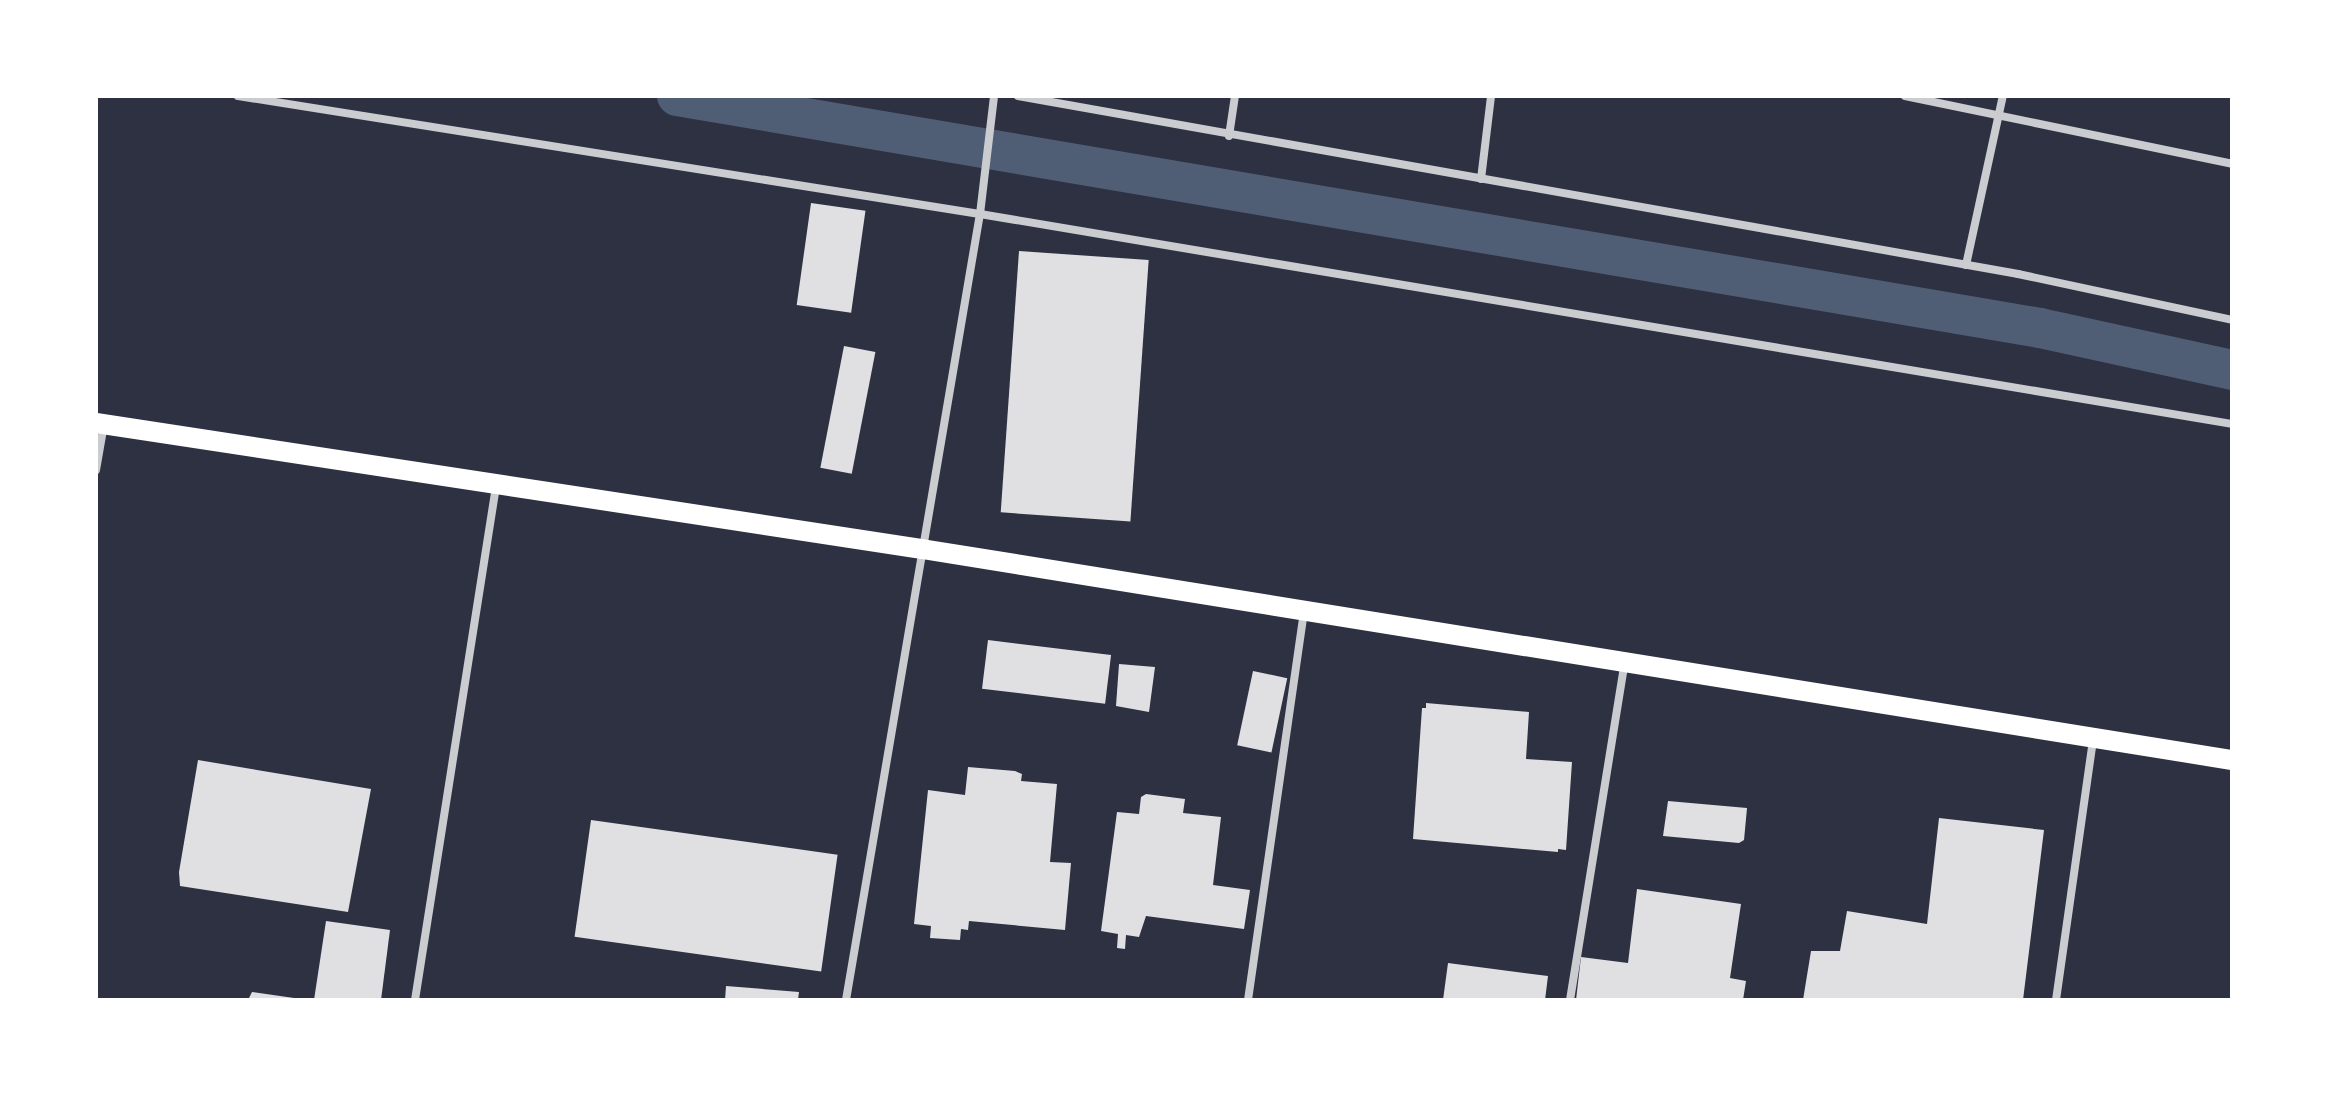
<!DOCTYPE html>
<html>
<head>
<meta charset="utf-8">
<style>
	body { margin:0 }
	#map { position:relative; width:2328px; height:1096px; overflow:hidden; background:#2d3142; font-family:"Libre Baskerville",serif }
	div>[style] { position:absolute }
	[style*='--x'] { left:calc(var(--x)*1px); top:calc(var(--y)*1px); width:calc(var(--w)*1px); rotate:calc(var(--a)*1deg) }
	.canal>* { height:40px; margin:-20px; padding:0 20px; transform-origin:20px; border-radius:20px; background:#4f5d75 }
	.building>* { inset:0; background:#e0e0e3; transform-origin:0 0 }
	.minor>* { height:8px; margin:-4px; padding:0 4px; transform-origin:4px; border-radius:4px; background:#caccd0 }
	.primary>* { height:20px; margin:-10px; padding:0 10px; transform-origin:10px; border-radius:10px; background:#fff }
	span { translate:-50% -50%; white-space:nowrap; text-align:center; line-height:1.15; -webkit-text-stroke:7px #fff; paint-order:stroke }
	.frame { position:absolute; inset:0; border:98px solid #fff; pointer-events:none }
</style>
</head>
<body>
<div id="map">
	<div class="canal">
		<div style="--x:677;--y:96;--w:1383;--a:9.66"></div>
		<div style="--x:2040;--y:328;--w:197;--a:12.3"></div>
	</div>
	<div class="building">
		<div style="left:811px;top:203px;width:55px;height:103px;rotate:8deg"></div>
		<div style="left:1019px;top:251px;width:130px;height:262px;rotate:4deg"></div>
		<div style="left:844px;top:346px;width:32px;height:124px;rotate:11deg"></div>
		<div style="left:988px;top:640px;width:124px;height:49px;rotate:7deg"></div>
		<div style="clip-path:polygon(1119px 664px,1155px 667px,1149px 712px,1116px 706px)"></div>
		<div style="left:1253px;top:671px;width:35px;height:76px;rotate:12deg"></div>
		<div style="clip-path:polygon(1426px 703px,1529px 712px,1526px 759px,1572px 762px,1566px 850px,1558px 849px,1558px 852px,1413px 839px,1422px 708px,1426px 708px)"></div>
		<div style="clip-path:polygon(198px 760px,371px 789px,348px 912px,180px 886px,179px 872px)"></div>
		<div style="clip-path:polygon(968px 767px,1015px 771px,1022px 774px,1021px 781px,1057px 784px,1050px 862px,1071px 863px,1065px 930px,969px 921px,968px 930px,961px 929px,960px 940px,930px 938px,931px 926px,914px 924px,928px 790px,965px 795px)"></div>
		<div style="clip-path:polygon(1146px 794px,1185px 799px,1183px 813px,1221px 817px,1213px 885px,1250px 890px,1244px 929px,1146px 916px,1139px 937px,1126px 935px,1125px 949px,1117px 948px,1118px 934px,1101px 931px,1117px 812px,1139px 814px,1141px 797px)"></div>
		<div style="clip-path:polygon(1668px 801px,1747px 808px,1744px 840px,1739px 843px,1663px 836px)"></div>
		<div style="clip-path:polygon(1939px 818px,2044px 830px,2023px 1000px,1803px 1000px,1811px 951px,1840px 951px,1847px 911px,1927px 924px)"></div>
		<div style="left:591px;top:820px;width:249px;height:118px;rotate:8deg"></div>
		<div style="clip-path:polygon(1637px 889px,1741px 904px,1730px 978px,1746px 981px,1743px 1000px,1576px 1000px,1581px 957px,1628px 963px)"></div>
		<div style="clip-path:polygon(326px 921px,390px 930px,381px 1000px,314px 1000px)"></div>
		<div style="clip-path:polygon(1448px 963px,1548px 976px,1545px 1000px,1443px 1000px)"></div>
		<div style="clip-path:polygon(726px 986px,799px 992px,798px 1000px,725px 1000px)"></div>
		<div style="clip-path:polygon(252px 992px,294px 998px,294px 1000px,248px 1000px)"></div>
	</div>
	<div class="minor">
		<div style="--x:238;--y:96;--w:751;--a:9.04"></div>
		<div style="--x:980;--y:214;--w:1269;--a:9.52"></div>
		<div style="--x:1018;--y:96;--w:1016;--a:10.09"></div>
		<div style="--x:2018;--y:274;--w:219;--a:12.1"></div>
		<div style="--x:1905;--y:96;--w:334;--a:11.7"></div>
		<div style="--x:1229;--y:136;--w:40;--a:-81.5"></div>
		<div style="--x:1481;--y:179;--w:84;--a:-83.1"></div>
		<div style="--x:1966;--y:265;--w:173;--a:-77.7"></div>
		<div style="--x:96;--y:470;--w:47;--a:-80.1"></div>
		<div style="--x:415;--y:1000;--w:520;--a:-81.04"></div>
		<div style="--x:846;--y:1000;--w:797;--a:-80.33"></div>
		<div style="--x:980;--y:214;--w:119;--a:-83.2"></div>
		<div style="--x:1248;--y:1000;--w:392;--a:-81.8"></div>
		<div style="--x:1570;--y:1000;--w:342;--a:-80.8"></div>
		<div style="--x:2056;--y:1000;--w:264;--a:-81.9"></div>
	</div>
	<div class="primary">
		<div style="--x:96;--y:423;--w:836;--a:8.67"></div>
		<div style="--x:922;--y:549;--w:1327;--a:9.15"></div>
	</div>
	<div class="frame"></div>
</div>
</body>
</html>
